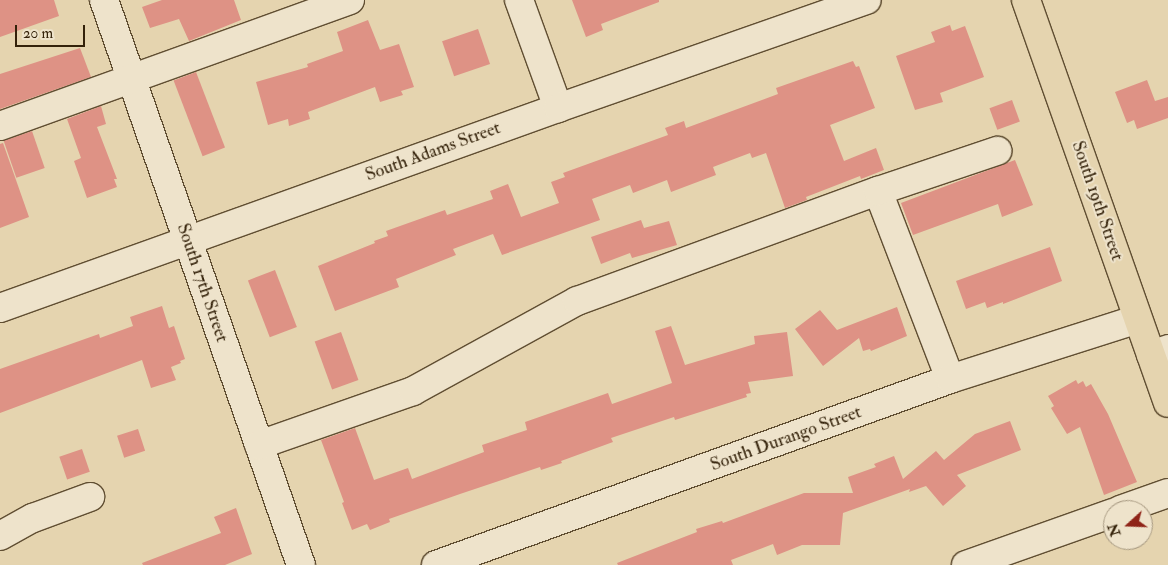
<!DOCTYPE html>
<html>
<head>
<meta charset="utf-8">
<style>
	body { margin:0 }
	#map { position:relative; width:1168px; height:565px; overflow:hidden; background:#e5d4af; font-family:"IM FELL Double Pica",serif }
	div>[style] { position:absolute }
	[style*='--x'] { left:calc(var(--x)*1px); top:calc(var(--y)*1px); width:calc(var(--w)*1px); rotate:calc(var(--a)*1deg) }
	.building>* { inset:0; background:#de9285; transform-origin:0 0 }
	.roads { filter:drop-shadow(1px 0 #604e32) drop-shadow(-1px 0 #604e32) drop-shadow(0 1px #604e32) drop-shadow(0 -1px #604e32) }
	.minor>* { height:28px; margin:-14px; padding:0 14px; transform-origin:14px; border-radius:14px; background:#eee3cb }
	.major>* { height:28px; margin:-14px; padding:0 14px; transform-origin:14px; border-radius:14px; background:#e5d4af }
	span { translate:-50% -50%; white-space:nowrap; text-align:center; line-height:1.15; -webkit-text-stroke:4px #eee3cb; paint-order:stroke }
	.street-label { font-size:18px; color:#332109 }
	.north { position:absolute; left:1103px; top:500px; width:50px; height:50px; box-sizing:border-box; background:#eee3cb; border:1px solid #a3957d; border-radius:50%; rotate:250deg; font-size:14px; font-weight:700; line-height:20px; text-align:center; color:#332109 }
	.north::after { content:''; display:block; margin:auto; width:18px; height:22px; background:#8f2418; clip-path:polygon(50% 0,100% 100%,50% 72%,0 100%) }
	.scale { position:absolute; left:15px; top:25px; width:70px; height:22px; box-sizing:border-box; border:2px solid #332109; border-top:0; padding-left:6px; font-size:15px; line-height:18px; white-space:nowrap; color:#332109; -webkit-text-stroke:4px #eee3cb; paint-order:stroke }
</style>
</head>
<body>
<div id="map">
	<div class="building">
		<div style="clip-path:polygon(0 0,54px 0,59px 16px,0 37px)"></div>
		<div style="clip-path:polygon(162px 0,234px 0,241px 20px,189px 41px,179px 19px,150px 28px,142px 7px)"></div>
		<div style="clip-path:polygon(572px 0,659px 0,659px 2px,601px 24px,603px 30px,586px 37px)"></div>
		<div style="clip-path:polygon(368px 20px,380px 50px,399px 44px,414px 87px,401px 91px,403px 95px,380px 102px,375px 87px,308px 112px,310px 119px,289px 126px,288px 119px,268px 125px,256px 82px,308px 67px,307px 64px,343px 51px,337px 32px)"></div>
		<div style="clip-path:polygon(950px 25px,952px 31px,965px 26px,984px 77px,940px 93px,943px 102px,915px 110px,896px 56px,935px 42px,931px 32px)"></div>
		<div style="left:478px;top:29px;width:37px;height:38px;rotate:71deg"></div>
		<div style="clip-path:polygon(80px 48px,91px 77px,0 109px,0 74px)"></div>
		<div style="clip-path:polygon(853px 61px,856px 67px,859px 66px,875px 108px,830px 125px,844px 161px,876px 148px,884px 170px,861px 179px,860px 176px,806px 197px,807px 200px,785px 208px,766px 153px,752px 158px,750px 153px,713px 167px,716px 175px,671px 192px,667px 180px,633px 193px,630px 185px,592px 199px,600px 220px,502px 255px,493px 234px,453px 249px,456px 255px,396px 279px,399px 287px,335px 311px,318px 266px,375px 243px,374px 241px,388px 236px,386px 231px,445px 210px,447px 215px,493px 199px,490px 191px,508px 184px,521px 217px,559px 203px,551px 182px,565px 177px,563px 173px,668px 135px,665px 128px,684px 121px,686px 128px,778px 94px,776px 88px)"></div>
		<div style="left:196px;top:72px;width:81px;height:24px;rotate:69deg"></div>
		<div style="clip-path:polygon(1147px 80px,1155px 101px,1168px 97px,1168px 118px,1137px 129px,1134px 120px,1127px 123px,1115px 92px)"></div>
		<div style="left:1012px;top:100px;width:23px;height:24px;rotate:70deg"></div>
		<div style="clip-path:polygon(101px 106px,106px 124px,97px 127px,117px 179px,114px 179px,117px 187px,87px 198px,74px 161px,81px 158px,67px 119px)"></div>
		<div style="left:32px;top:131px;width:39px;height:30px;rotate:71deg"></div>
		<div style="clip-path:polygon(3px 143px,29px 217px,0 228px,0 144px)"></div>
		<div style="clip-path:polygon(1015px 160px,1033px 205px,1002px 217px,998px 204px,913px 235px,901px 203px)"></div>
		<div style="clip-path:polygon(641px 220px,644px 228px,669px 221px,677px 245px,632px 258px,630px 253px,601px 264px,591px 237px)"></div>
		<div style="clip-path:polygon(1050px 247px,1062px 281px,1003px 304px,1003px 302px,987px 308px,985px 302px,966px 309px,956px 281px)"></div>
		<div style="left:275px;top:270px;width:61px;height:29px;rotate:69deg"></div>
		<div style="clip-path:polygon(162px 306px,169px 328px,174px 326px,185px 359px,180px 361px,181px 363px,171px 367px,176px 380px,151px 388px,142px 360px,0 413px,0 369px,99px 334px,100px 338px,133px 326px,130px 317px)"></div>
		<div style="clip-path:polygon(897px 307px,907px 336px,871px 351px,870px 349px,863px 351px,859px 338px,823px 366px,795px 329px,820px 310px,837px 330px)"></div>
		<div style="clip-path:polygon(671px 326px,685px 365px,755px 344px,754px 336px,787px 332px,793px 376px,748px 382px,751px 393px,746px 394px,747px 397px,675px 420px,674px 417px,611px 438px,613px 442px,561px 461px,562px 463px,541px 470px,540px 467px,460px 494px,389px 519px,390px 522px,370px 530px,367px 524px,352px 530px,342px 503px,344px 502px,321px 440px,355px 428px,374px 480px,408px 468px,412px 479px,484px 452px,482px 445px,527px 430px,525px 422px,608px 393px,612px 404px,672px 383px,655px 331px)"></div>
		<div style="left:341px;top:332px;width:51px;height:28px;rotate:70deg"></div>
		<div style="clip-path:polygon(1076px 380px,1078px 384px,1083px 381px,1086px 387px,1091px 384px,1108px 414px,1137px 482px,1104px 495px,1080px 427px,1067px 434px,1051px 408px,1054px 406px,1048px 396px)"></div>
		<div style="clip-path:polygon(1010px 421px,1021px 450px,957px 475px,966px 486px,943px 506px,926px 486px,909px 492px,910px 489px,843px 513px,840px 545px,802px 545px,777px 555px,773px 544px,731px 560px,733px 565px,618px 565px,617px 563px,697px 532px,696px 529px,722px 521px,723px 523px,804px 493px,853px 493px,848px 477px,876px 467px,874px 464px,894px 456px,903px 479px,936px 451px,944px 460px,975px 434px)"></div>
		<div style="left:138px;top:429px;width:23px;height:22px;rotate:72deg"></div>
		<div style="left:82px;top:449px;width:24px;height:24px;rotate:71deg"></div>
		<div style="clip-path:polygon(236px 508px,252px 554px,225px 565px,143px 565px,142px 563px,221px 533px,214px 517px)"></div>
	</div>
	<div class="roads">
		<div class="minor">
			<div style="--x:104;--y:0;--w:598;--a:70.78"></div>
			<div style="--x:519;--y:0;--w:115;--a:70.1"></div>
			<div style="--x:0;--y:126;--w:372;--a:-19.8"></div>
			<div style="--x:878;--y:191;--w:201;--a:69"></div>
			<div style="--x:0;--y:308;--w:593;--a:-19.72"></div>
			<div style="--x:558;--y:108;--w:327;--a:-19.3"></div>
			<div style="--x:1151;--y:355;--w:18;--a:-19"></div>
			<div style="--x:259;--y:445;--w:163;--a:-19.3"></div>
			<div style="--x:413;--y:391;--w:187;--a:-28.8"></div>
			<div style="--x:577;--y:301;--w:320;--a:-20.1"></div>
			<div style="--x:878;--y:191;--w:126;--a:-18.6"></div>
			<div style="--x:1120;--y:510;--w:51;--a:-19.5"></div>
			<div style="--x:0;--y:536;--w:38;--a:-29"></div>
			<div style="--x:33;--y:518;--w:61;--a:-20.2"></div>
			<div style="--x:436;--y:565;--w:547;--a:-19.89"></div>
			<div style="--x:950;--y:379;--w:197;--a:-17.7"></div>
			<div style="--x:966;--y:565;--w:156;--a:-19.5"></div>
		</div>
		<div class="major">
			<div style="--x:1026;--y:0;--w:427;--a:70.6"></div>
		</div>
	</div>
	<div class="street-label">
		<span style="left:433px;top:152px;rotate:-20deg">South Adams Street</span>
		<span style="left:1097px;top:201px;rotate:71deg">South 19th Street</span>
		<span style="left:202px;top:283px;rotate:71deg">South 17th Street</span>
		<span style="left:786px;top:439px;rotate:-20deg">South Durango Street</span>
	</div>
	<div class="north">N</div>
	<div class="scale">20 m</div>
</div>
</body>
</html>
